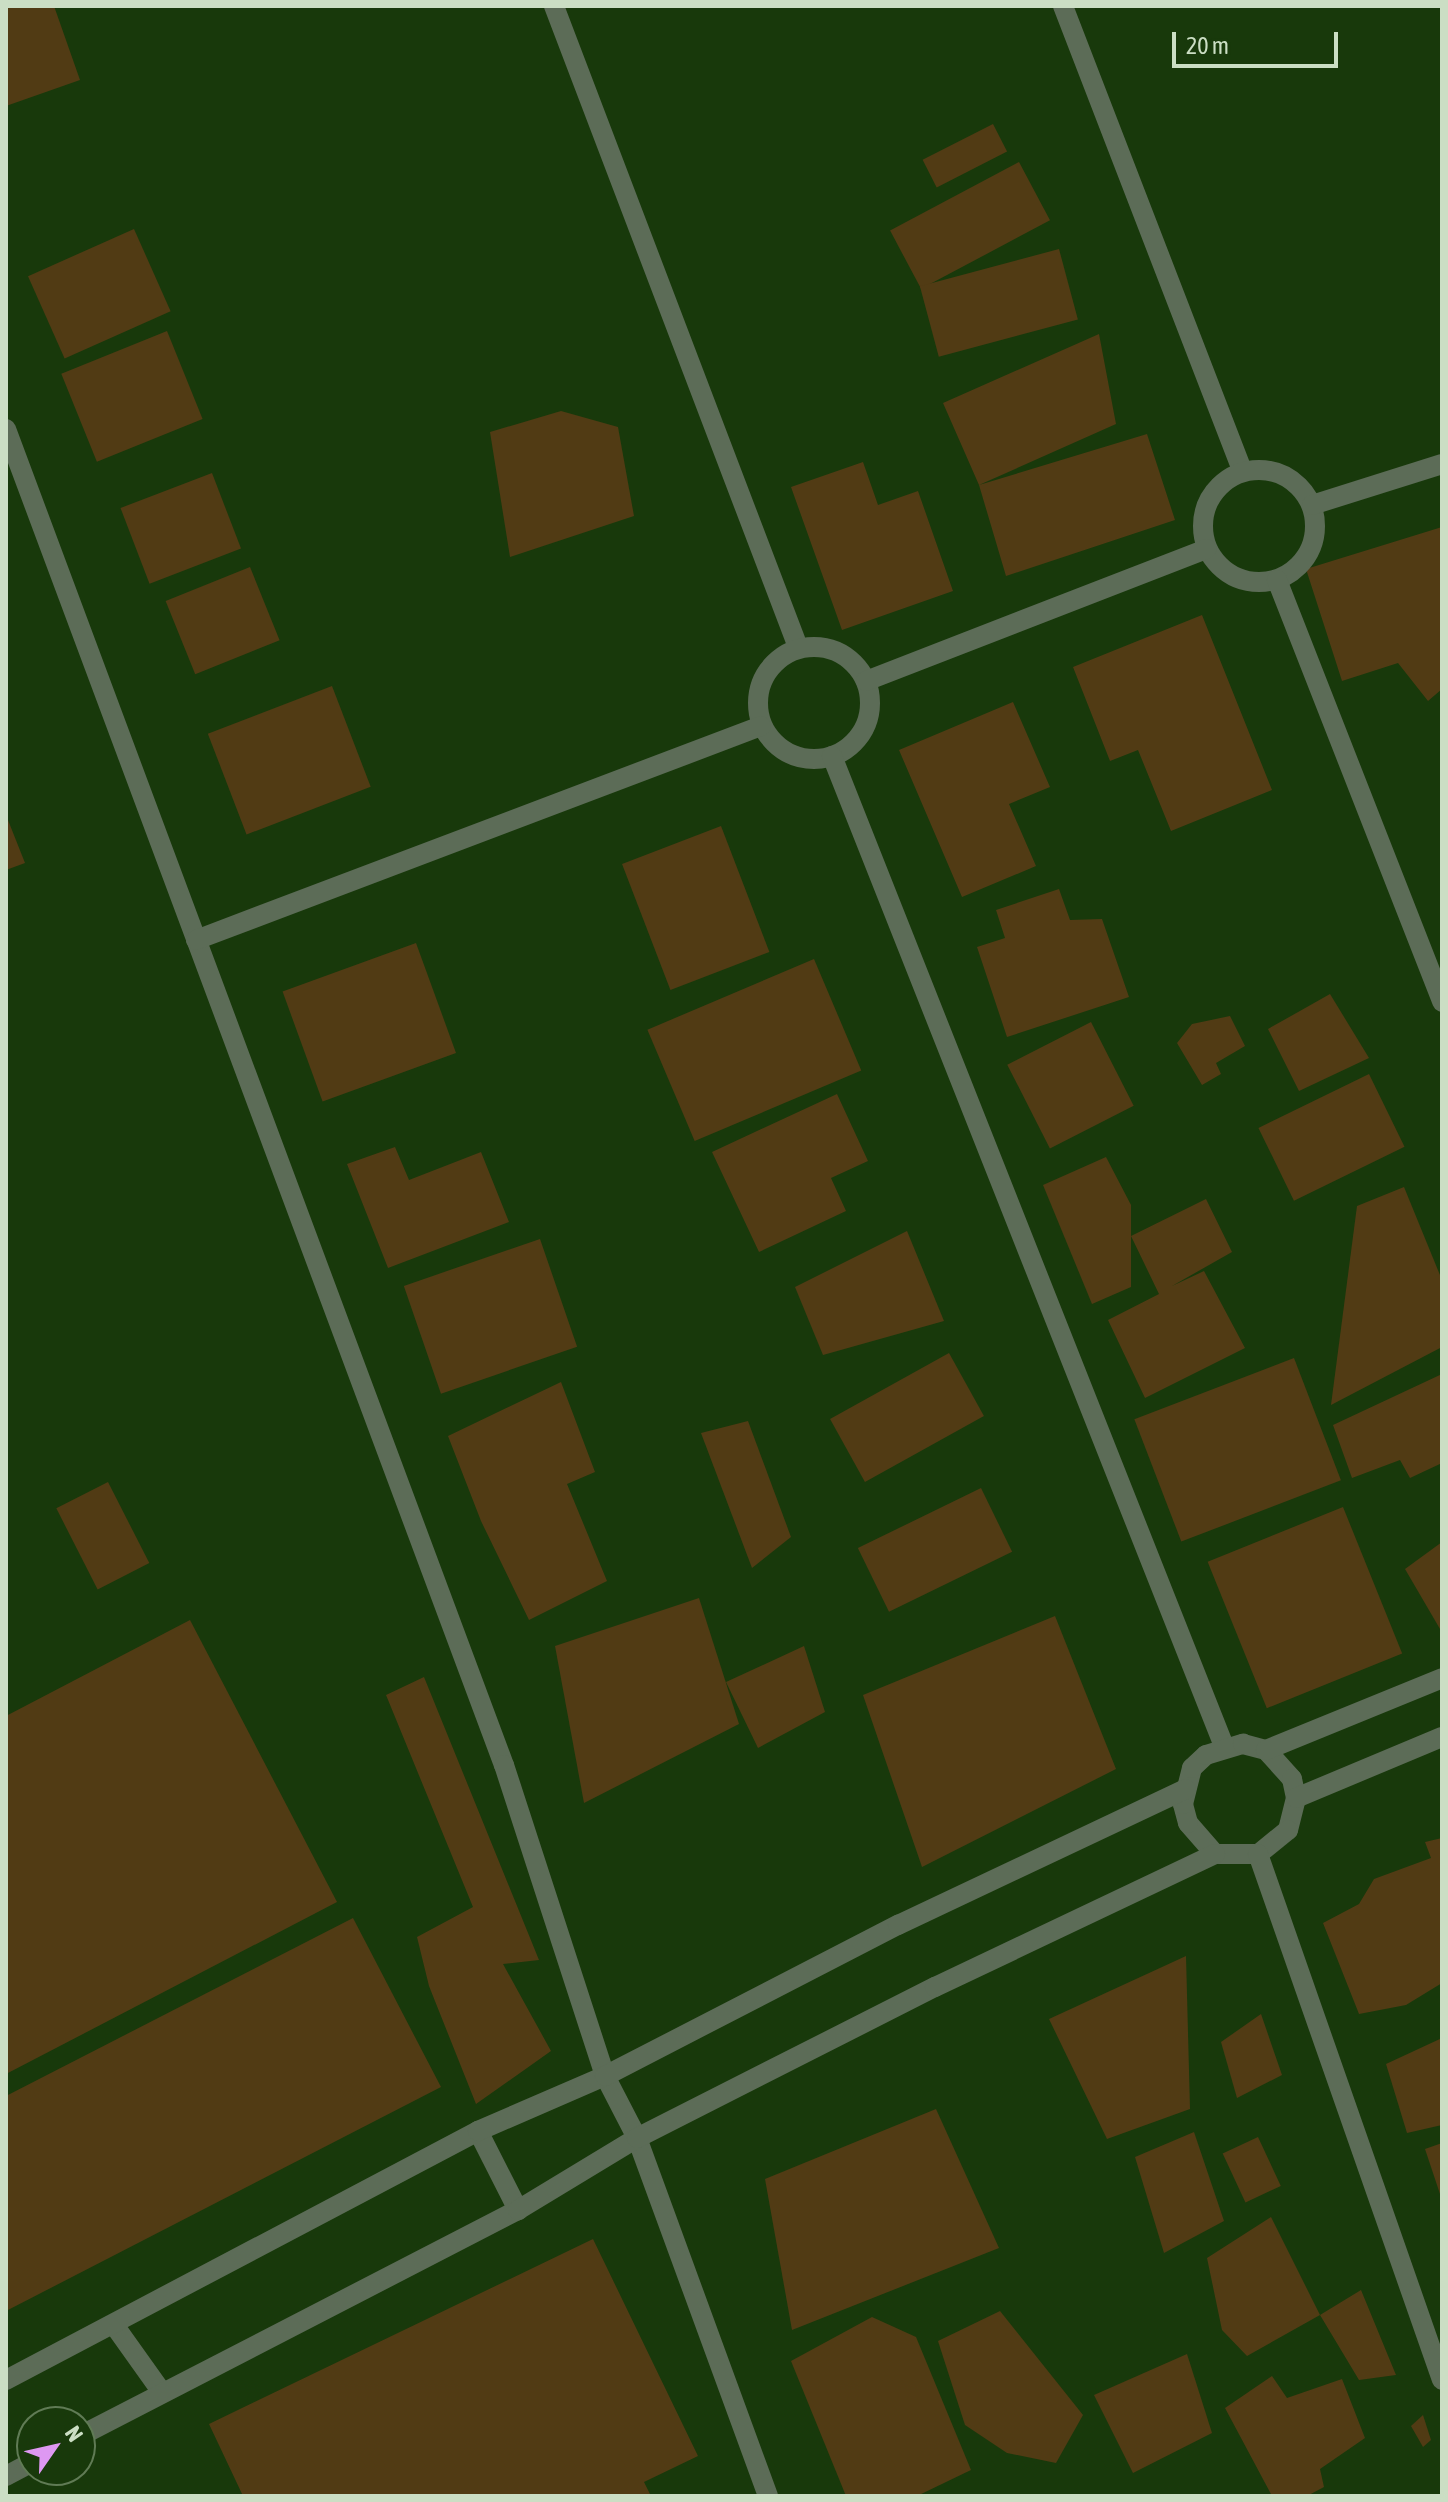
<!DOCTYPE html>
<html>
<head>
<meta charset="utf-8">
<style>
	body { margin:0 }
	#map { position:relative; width:1448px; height:2502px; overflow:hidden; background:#18390b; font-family:"Asap Condensed",sans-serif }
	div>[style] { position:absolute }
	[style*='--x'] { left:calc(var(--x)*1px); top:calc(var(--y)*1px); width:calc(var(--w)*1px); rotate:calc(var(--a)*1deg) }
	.building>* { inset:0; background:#513b14; transform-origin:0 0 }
	.minor>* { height:20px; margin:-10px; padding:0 10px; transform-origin:10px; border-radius:10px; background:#5c6c57 }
	.minor>.ring { margin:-10px; padding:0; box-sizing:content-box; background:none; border:20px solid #5c6c57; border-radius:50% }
	span { translate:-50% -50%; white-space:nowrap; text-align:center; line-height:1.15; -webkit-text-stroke:6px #18390b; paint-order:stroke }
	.frame { position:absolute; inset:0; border:8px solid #cbdec4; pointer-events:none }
	.north { position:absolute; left:16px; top:2406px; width:80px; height:80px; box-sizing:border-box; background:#18390b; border:2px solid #607b55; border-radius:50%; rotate:56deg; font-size:22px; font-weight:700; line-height:32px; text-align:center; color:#cbdec4 }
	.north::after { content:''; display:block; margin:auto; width:28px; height:36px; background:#de98f2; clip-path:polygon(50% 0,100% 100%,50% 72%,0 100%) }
	.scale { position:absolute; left:1172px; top:32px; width:166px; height:36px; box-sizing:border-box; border:4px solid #cbdec4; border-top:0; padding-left:10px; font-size:24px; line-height:28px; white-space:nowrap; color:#cbdec4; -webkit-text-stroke:6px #18390b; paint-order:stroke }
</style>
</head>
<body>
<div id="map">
	<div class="building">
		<div style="clip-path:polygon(54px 6px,80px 80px,6px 106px,6px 8px)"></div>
		<div style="left:993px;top:124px;width:31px;height:79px;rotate:63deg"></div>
		<div style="left:1019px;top:162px;width:66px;height:146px;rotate:62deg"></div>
		<div style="left:134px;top:229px;width:90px;height:116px;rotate:66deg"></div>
		<div style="left:1059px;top:249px;width:73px;height:144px;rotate:75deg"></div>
		<div style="left:167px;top:331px;width:95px;height:114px;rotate:68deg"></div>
		<div style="clip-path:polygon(1099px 334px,1116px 424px,979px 485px,1147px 434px,1175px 520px,1006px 576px,979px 485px,943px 403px)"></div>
		<div style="clip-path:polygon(561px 411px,618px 427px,634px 516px,510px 557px,490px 432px)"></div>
		<div style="clip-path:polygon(863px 462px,878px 505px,918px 491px,953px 591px,842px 630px,791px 487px)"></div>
		<div style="left:212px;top:473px;width:81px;height:98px;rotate:69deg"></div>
		<div style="clip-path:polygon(1442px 527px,1442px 689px,1428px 701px,1398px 663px,1342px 681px,1306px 569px)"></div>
		<div style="left:250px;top:567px;width:79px;height:91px;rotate:68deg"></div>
		<div style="clip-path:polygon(1202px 615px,1272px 790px,1171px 831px,1138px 750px,1110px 761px,1073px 667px)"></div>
		<div style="left:332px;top:686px;width:108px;height:133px;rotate:69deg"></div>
		<div style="clip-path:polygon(1013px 702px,1050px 787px,1009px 804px,1036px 866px,962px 897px,899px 750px)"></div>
		<div style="clip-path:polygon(6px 815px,25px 863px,6px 870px)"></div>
		<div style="left:721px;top:826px;width:135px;height:106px;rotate:69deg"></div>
		<div style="clip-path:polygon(1059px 889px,1070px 920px,1102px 919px,1129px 997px,1007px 1037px,977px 947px,1005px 938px,996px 910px)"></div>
		<div style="left:416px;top:943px;width:117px;height:142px;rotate:70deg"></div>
		<div style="left:814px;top:959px;width:121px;height:181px;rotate:67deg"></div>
		<div style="clip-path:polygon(1330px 994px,1369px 1058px,1299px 1091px,1268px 1029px)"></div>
		<div style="clip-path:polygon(1230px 1016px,1245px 1046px,1216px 1063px,1221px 1074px,1202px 1085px,1177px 1043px,1192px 1024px)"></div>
		<div style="left:1091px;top:1022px;width:94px;height:94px;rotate:63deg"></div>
		<div style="left:1369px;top:1074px;width:81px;height:123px;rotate:64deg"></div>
		<div style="clip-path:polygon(837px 1094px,868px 1161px,831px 1178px,846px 1211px,759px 1252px,712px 1152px)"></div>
		<div style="clip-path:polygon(395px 1147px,409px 1180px,481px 1152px,509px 1222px,388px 1268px,347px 1164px)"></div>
		<div style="clip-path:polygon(1106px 1157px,1131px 1205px,1131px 1287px,1092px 1304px,1043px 1185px)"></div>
		<div style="clip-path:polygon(1404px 1187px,1442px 1280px,1442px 1347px,1331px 1405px,1357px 1206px)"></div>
		<div style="clip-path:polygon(1206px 1199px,1232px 1252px,1172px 1286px,1204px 1271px,1245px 1348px,1145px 1398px,1108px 1320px,1159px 1294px,1131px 1236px)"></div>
		<div style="clip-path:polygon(907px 1231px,944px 1321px,823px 1355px,795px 1287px)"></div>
		<div style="left:540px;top:1239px;width:114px;height:144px;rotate:71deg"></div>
		<div style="left:949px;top:1353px;width:72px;height:136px;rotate:61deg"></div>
		<div style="left:1294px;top:1358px;width:131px;height:171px;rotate:69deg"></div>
		<div style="clip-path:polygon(1442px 1374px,1442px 1463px,1410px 1478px,1400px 1460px,1352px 1478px,1333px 1425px)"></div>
		<div style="clip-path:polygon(561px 1382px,595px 1472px,567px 1484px,607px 1581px,529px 1620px,481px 1521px,448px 1436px)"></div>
		<div style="clip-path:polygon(748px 1421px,791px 1537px,752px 1568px,701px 1433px)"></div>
		<div style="left:108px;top:1482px;width:91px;height:58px;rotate:63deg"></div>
		<div style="left:981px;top:1488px;width:71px;height:137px;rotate:64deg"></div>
		<div style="left:1343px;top:1507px;width:158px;height:146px;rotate:68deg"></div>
		<div style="clip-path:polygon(1442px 1542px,1442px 1628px,1440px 1629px,1405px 1569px)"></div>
		<div style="clip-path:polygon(699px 1598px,739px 1724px,584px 1803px,555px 1646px)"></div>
		<div style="clip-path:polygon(1055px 1616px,1116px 1769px,922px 1867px,863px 1695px)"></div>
		<div style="clip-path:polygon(190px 1620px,337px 1902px,6px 2074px,6px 1716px)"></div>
		<div style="clip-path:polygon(804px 1646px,825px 1712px,758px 1748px,726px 1682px)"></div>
		<div style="clip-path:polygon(424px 1677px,539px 1960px,503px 1964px,551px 2051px,476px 2104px,429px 1986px,417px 1937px,473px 1907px,386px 1695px)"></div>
		<div style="clip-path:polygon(1442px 1838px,1442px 1983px,1406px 2005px,1359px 2014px,1323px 1923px,1359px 1904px,1374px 1879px,1431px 1858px,1425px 1842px)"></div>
		<div style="clip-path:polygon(353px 1918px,441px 2087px,6px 2311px,6px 2096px)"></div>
		<div style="clip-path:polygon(1186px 1956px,1190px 2109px,1107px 2139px,1049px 2019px)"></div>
		<div style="clip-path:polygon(1261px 2014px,1282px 2075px,1237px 2098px,1221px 2042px)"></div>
		<div style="clip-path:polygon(1442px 2038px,1442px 2125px,1407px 2133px,1386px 2064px)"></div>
		<div style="clip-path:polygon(936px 2109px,999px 2248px,792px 2330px,765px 2179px)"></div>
		<div style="clip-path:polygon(1194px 2132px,1224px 2221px,1164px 2253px,1135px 2157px)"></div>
		<div style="left:1258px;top:2137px;width:54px;height:39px;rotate:65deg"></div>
		<div style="clip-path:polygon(1442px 2143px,1442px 2197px,1441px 2197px,1425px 2149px)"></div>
		<div style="clip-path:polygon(1271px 2217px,1320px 2315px,1361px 2290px,1396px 2375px,1359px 2380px,1320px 2315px,1247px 2356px,1222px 2330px,1207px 2258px)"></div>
		<div style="clip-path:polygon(593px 2239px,698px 2456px,644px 2482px,651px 2496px,243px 2496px,209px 2424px)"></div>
		<div style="clip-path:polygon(1000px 2311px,1083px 2415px,1056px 2463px,1007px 2453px,965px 2425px,938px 2341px)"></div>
		<div style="clip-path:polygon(872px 2317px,916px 2337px,971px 2470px,917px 2496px,846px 2496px,791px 2361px)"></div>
		<div style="clip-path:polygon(1187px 2354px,1212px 2433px,1133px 2473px,1094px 2395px)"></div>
		<div style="clip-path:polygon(1272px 2376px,1287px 2398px,1342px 2379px,1365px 2438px,1320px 2469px,1324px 2487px,1307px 2496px,1272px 2496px,1225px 2408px)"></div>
		<div style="clip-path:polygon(1423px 2415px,1431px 2440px,1423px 2447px,1411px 2426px)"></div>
	</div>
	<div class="minor">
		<div style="--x:554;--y:6;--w:686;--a:69.16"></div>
		<div style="--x:1063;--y:6;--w:498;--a:68.9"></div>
		<div style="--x:6;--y:429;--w:1426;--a:69.56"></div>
		<div style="--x:504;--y:1765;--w:327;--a:72"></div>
		<div style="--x:605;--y:2076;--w:70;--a:62.7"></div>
		<div style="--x:637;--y:2138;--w:381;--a:69.9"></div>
		<div class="ring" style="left:1203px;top:470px;width:92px;height:92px"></div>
		<div style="--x:1312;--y:505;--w:136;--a:-17.5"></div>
		<div style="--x:1277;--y:580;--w:453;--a:68.6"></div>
		<div class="ring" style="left:758px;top:647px;width:92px;height:92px"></div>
		<div style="--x:866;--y:681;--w:365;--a:-21.2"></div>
		<div style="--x:832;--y:756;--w:1065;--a:68.4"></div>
		<div style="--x:196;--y:940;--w:604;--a:-20.74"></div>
		<div style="--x:1266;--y:1750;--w:39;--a:48"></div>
		<div style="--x:1292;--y:1779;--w:19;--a:78"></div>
		<div style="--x:1296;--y:1798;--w:33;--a:104"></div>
		<div style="--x:1288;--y:1830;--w:38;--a:141"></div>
		<div style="--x:1258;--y:1854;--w:43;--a:180"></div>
		<div style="--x:1215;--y:1854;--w:41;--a:-131.1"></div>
		<div style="--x:1188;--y:1823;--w:20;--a:-105"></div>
		<div style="--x:1183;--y:1804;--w:37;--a:-76"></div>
		<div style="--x:1192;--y:1768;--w:19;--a:-43"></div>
		<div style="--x:1206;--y:1755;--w:39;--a:-17"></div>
		<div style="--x:1243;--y:1744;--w:24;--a:15"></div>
		<div style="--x:1266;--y:1750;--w:190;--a:-22.2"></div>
		<div style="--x:1296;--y:1798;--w:158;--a:-22.7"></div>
		<div style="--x:1258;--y:1854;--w:557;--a:70.72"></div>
		<div style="--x:478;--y:2131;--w:89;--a:63.1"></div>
		<div style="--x:114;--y:2325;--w:81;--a:54.5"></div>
		<div style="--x:6;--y:2380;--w:534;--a:-27.81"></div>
		<div style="--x:478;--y:2131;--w:138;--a:-23.4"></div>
		<div style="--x:605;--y:2076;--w:330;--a:-27.3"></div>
		<div style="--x:898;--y:1925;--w:318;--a:-25.3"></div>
		<div style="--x:80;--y:2436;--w:493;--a:-27.3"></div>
		<div style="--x:518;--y:2210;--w:139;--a:-31.2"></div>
		<div style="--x:637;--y:2138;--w:334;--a:-26.9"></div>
		<div style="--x:935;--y:1987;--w:310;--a:-25.4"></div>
		<div style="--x:6;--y:2476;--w:30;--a:-28"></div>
	</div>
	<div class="frame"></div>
	<div class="north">N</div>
	<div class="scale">20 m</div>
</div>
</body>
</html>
